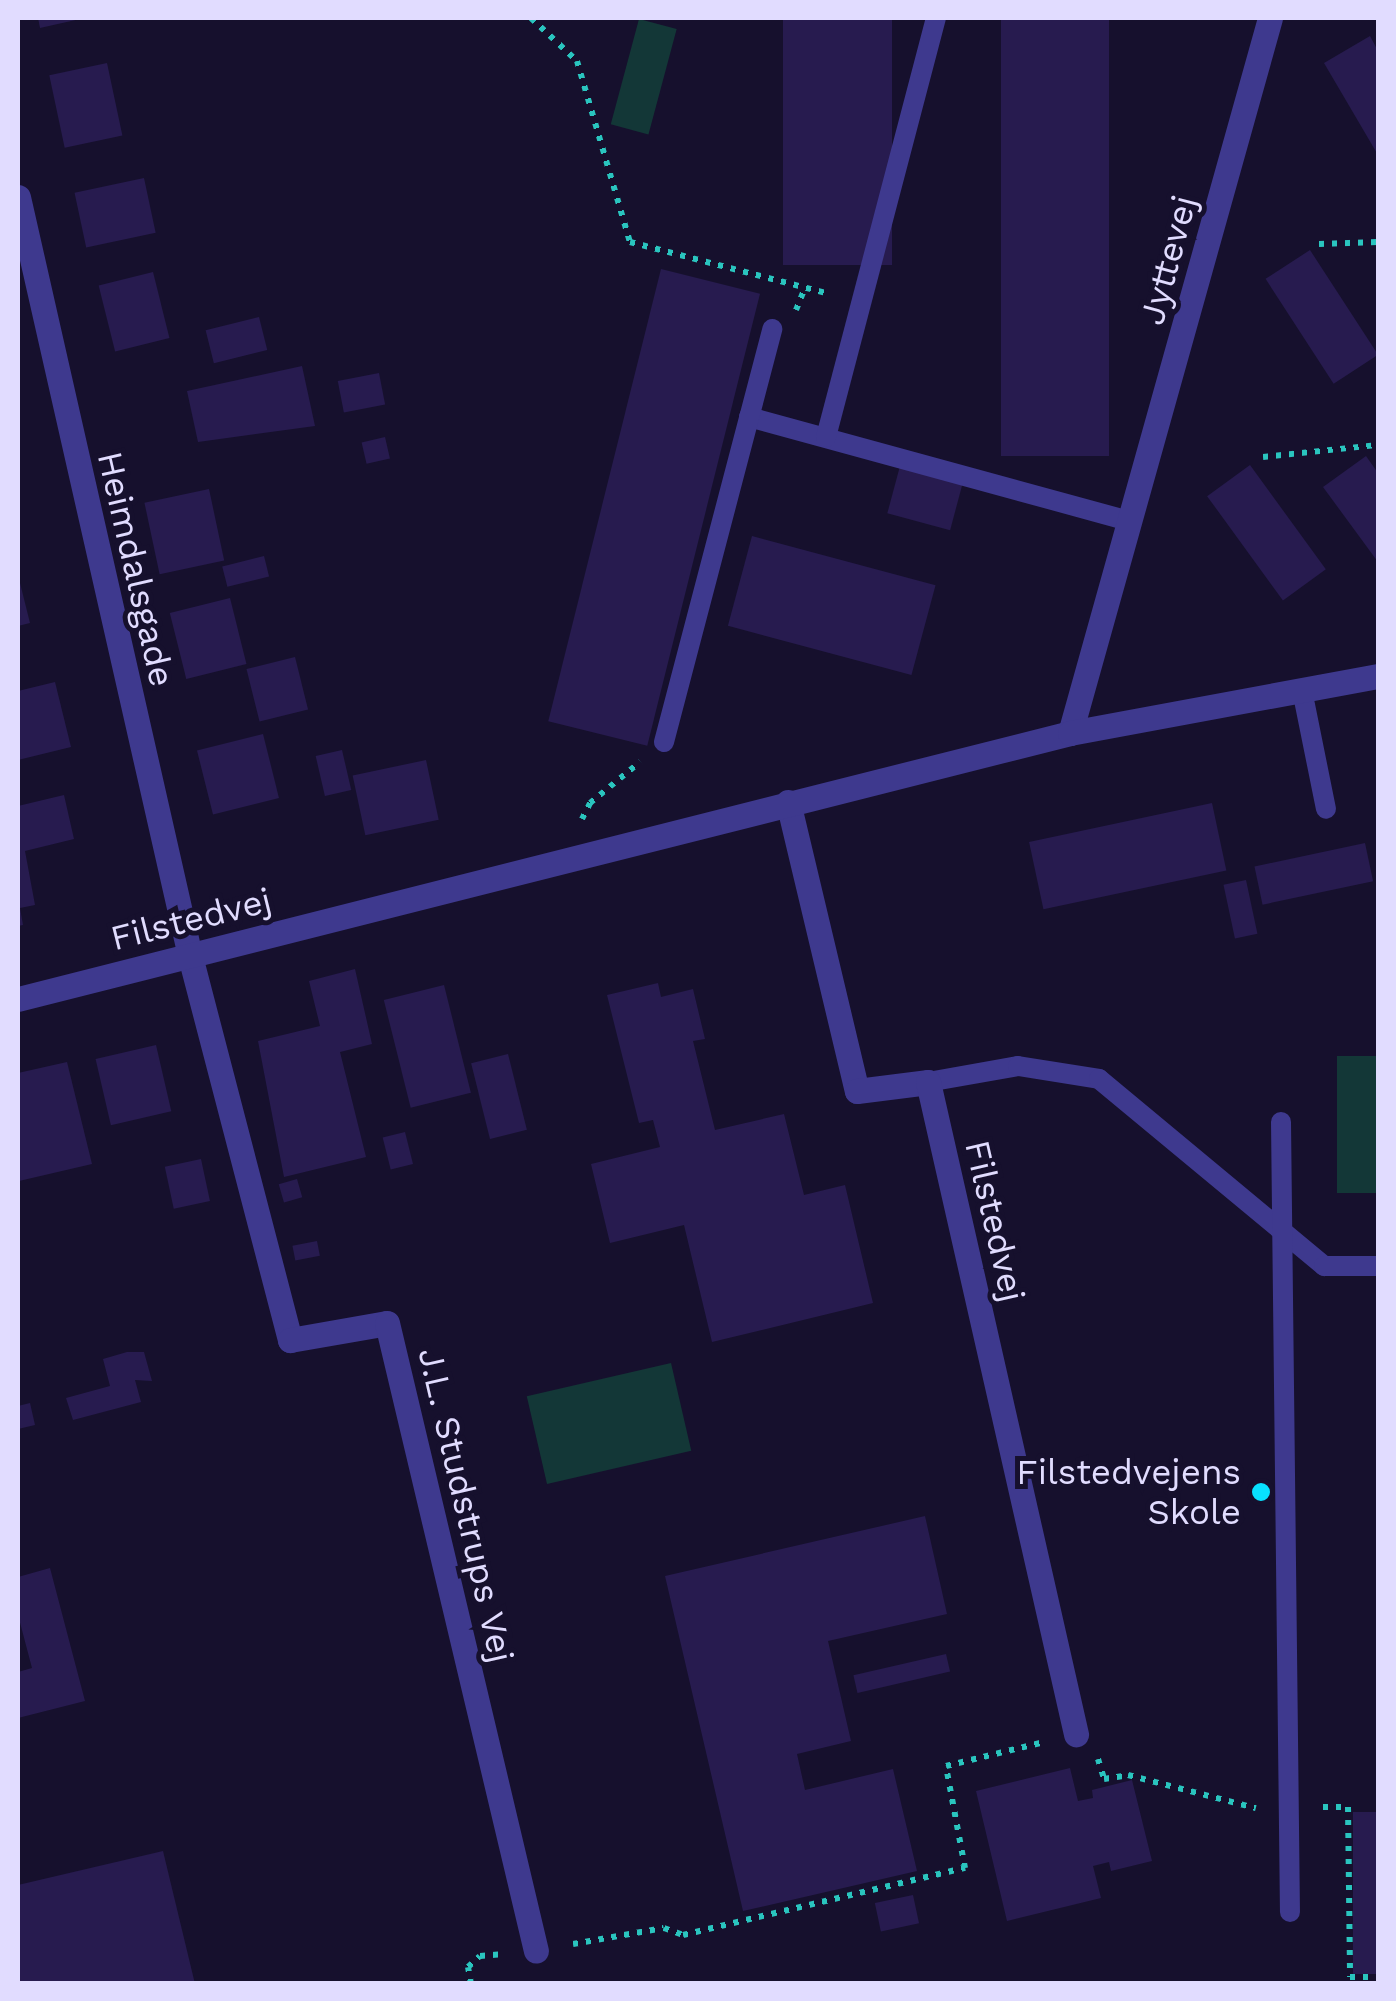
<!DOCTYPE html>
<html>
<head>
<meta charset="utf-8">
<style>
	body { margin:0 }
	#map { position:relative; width:1396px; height:2001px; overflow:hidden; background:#16102d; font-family:"Work Sans",sans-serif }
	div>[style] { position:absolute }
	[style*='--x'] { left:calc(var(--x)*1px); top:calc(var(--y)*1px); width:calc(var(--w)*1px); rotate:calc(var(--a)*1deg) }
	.green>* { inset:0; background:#133737; transform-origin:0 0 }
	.building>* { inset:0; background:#271b4f; transform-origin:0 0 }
	.path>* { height:6px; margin-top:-3px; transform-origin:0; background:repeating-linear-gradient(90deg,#2ac5bf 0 5px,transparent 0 13px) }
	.lane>* { height:20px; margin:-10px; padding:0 10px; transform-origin:10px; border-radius:10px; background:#3e398e }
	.street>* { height:25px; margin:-12.5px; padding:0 12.5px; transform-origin:12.5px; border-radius:12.5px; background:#3e398e }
	.dots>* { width:28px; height:28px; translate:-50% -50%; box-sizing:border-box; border:5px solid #16102d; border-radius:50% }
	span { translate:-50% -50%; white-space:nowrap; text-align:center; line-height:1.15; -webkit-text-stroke:10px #16102d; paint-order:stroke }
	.street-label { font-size:35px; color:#e1dcff }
	.poi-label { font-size:35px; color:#e1dcff }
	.right { translate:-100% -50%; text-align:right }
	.frame { position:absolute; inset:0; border:20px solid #e1dcff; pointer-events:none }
</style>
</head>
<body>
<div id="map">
	<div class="green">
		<div style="left:639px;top:19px;width:39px;height:109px;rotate:15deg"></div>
		<div style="left:1378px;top:1056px;width:137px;height:41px;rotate:90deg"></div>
		<div style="left:671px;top:1363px;width:90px;height:148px;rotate:77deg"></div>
	</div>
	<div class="building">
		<div style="clip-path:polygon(38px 18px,80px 18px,80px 19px,40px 28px)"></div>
		<div style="left:783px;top:18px;width:109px;height:247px"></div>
		<div style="left:1001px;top:18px;width:108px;height:438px"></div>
		<div style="clip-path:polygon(1370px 36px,1378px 51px,1378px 155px,1324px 63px)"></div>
		<div style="left:107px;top:63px;width:74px;height:59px;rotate:78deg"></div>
		<div style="left:144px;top:178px;width:56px;height:71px;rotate:78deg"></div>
		<div style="left:1310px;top:250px;width:125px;height:53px;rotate:57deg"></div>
		<div style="left:661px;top:269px;width:102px;height:466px;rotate:14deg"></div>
		<div style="left:153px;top:272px;width:68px;height:56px;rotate:76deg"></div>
		<div style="left:259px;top:317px;width:34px;height:55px;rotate:76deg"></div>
		<div style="clip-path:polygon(302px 366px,315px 426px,198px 442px,187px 391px)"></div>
		<div style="left:379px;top:373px;width:32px;height:42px;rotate:79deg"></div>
		<div style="left:385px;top:437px;width:22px;height:24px;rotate:77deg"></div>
		<div style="clip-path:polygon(1366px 456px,1378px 473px,1378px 562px,1323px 487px)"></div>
		<div style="left:1250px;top:465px;width:129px;height:53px;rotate:54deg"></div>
		<div style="left:900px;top:466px;width:65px;height:49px;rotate:15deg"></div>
		<div style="left:209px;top:489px;width:73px;height:66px;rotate:78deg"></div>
		<div style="left:752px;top:536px;width:190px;height:93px;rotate:15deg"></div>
		<div style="left:264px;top:556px;width:21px;height:43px;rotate:76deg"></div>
		<div style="clip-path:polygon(18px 575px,30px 623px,18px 626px)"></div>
		<div style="left:230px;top:598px;width:68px;height:62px;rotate:76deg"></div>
		<div style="left:295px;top:657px;width:54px;height:50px;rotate:76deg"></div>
		<div style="clip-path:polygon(55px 682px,71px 747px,18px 760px,18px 691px)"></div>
		<div style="left:263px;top:734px;width:66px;height:68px;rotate:76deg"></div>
		<div style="left:342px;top:750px;width:41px;height:27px;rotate:77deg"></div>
		<div style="left:426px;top:760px;width:61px;height:75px;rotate:78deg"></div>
		<div style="clip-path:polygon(64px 795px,74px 839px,25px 851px,35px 905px,20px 908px,23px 925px,18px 926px,18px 806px)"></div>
		<div style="left:1212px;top:803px;width:69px;height:187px;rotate:78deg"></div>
		<div style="left:1365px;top:843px;width:39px;height:113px;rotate:78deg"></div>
		<div style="left:1246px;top:880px;width:55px;height:23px;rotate:78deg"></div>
		<div style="clip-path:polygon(355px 969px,372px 1044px,340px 1052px,366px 1157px,284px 1177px,258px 1041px,320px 1026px,309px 981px)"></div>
		<div style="clip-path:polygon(658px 983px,661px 997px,693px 989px,705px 1039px,693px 1041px,715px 1130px,784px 1114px,804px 1195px,845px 1185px,873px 1303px,712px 1342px,684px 1225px,610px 1243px,591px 1164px,660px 1147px,653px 1120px,639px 1123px,607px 995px)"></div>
		<div style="left:444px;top:985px;width:111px;height:62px;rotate:76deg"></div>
		<div style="left:156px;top:1045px;width:68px;height:62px;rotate:77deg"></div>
		<div style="left:508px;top:1054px;width:78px;height:38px;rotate:76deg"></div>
		<div style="clip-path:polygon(67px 1062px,92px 1164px,19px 1181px,18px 1073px)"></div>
		<div style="left:405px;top:1132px;width:33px;height:23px;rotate:76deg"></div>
		<div style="left:201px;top:1159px;width:43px;height:37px;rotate:78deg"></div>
		<div style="left:297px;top:1179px;width:19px;height:19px;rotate:74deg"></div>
		<div style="left:317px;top:1241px;width:15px;height:25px;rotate:79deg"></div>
		<div style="clip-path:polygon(127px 1352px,144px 1352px,152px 1381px,135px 1380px,141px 1402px,73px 1420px,66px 1398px,110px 1386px,103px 1359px)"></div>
		<div style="clip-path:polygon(30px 1403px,35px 1425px,18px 1429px,18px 1406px)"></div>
		<div style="clip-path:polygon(925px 1516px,947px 1614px,828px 1641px,851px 1741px,797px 1754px,805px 1790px,893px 1769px,917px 1871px,743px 1911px,665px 1576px)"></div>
		<div style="clip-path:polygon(50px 1568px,85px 1701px,18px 1718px,18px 1672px,32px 1668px,18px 1615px,18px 1577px)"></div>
		<div style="left:946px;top:1654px;width:18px;height:95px;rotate:77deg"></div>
		<div style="clip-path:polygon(1070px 1768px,1078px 1801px,1093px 1798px,1092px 1790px,1132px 1780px,1152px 1861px,1111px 1871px,1109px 1862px,1093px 1866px,1101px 1898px,1007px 1921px,976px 1791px)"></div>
		<div style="left:1353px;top:1812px;width:25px;height:162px"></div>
		<div style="clip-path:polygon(163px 1851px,195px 1984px,18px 1984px,18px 1885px)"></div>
		<div style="left:913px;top:1895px;width:29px;height:39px;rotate:78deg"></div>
	</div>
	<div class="path">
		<div style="--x:531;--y:18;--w:63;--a:43.1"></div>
		<div style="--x:577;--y:61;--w:189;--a:73.7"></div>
		<div style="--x:630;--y:242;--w:207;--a:14.6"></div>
		<div style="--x:1319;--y:244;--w:59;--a:-1.9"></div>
		<div style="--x:796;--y:310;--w:24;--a:-68"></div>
		<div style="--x:1263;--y:457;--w:116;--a:-6"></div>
		<div style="--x:582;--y:819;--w:18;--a:-63"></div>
		<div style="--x:590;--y:803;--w:65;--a:-39.4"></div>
		<div style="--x:1098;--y:1759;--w:21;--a:73"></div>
		<div style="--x:1104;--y:1779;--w:24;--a:-9"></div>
		<div style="--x:1128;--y:1775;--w:132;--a:14.5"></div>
		<div style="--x:1323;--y:1807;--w:25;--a:0"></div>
		<div style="--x:1348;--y:1807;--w:170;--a:89.3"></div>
		<div style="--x:1350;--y:1977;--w:28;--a:0"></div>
		<div style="--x:573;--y:1944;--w:92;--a:-10"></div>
		<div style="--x:664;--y:1928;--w:20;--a:20"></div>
		<div style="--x:683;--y:1935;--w:290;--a:-13.4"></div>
		<div style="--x:965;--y:1868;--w:104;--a:-100.6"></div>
		<div style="--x:946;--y:1766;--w:97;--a:-13.7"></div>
		<div style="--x:471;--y:1984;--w:17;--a:-100"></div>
		<div style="--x:468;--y:1967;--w:16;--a:-43"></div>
		<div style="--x:480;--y:1956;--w:21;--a:-5"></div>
	</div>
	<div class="lane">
		<div style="--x:749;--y:417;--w:395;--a:15.3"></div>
		<div style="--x:826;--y:437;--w:433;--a:-75.3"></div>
		<div style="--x:1302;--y:690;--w:121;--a:78.6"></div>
		<div style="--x:664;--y:742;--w:427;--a:-75.3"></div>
		<div style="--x:928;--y:1082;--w:91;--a:-10.1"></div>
		<div style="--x:1018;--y:1066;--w:82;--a:9.1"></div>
		<div style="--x:1099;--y:1079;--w:293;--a:39.7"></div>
		<div style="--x:1324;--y:1266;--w:54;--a:0"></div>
		<div style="--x:1281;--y:1122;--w:790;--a:89.35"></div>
	</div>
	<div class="street">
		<div style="--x:18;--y:197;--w:778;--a:77.23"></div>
		<div style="--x:190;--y:956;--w:397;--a:75.4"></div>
		<div style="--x:290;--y:1340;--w:98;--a:-9.9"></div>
		<div style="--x:387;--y:1323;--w:645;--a:76.65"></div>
		<div style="--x:1070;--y:733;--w:742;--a:-74.37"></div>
		<div style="--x:788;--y:802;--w:297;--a:76.6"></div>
		<div style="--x:857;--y:1091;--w:72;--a:-7.2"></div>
		<div style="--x:928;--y:1082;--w:669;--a:77.21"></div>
		<div style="--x:18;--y:999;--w:1085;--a:-14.19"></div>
		<div style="--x:1070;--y:733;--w:313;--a:-10.5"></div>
	</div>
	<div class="dots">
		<div style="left:1261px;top:1492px;background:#08e1ff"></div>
	</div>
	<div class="street-label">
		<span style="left:1168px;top:260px;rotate:-75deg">Jyttevej</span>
		<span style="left:136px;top:569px;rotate:77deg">Heimdalsgade</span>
		<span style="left:191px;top:919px;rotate:-14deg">Filstedvej</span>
		<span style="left:995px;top:1221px;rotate:77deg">Filstedvej</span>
		<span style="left:466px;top:1505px;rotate:77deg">J.L. Studstrups Vej</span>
	</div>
	<div class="poi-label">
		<span class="right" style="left:1241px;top:1492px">Filstedvejens<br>Skole</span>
	</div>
	<div class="frame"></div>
</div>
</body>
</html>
